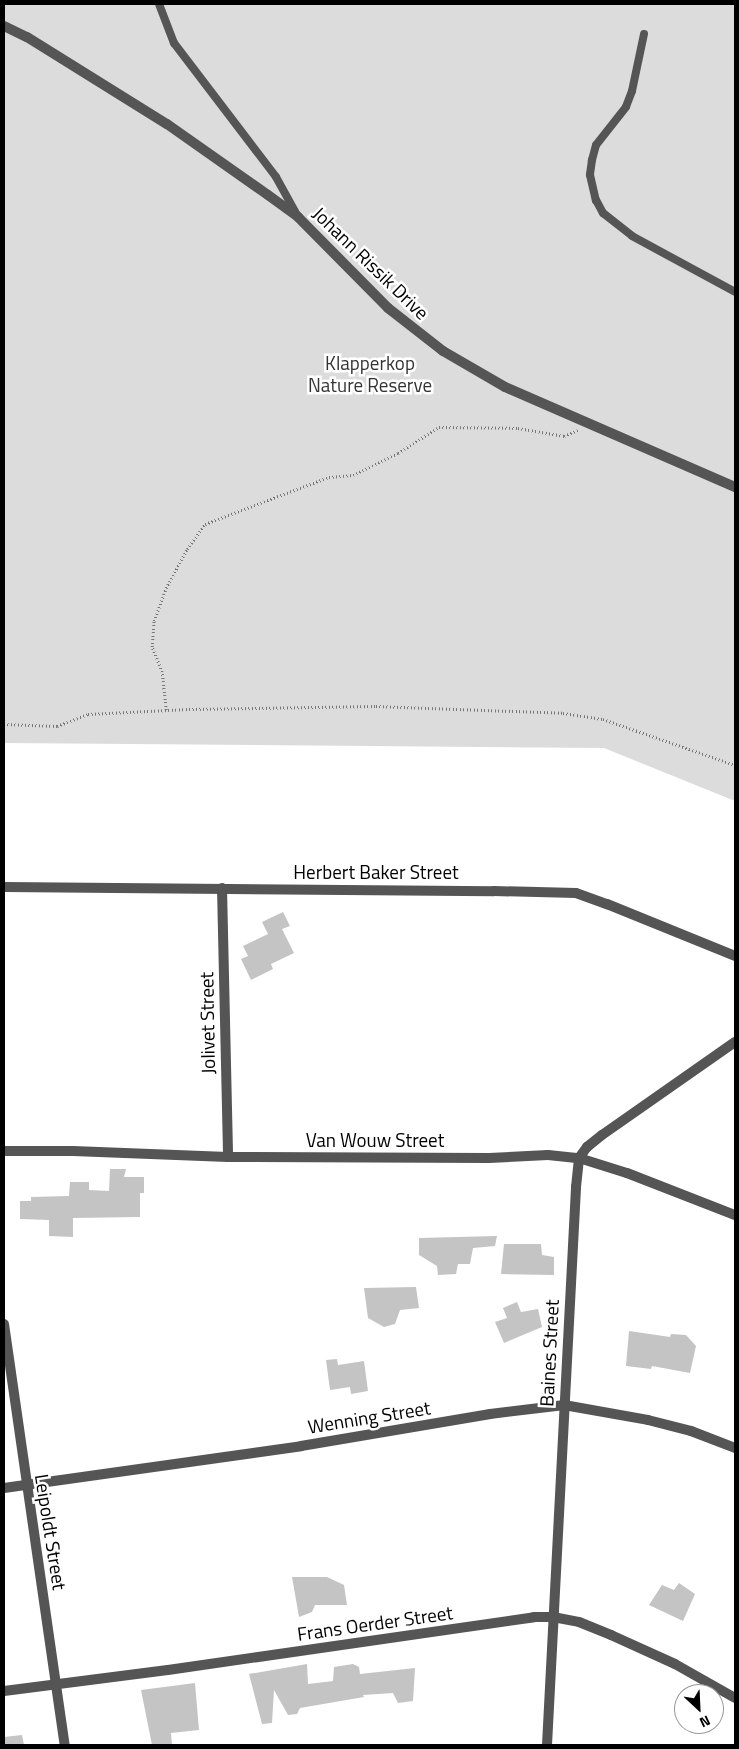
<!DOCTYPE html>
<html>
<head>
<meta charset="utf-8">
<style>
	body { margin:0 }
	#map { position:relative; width:739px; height:1749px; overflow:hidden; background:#fff; font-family:"Titillium Web",sans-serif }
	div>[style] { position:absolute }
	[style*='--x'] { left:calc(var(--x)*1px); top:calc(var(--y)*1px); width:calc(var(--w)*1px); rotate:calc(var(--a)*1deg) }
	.green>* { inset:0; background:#dcdcdc }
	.building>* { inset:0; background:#c4c4c4 }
	.path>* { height:2.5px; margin-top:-1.25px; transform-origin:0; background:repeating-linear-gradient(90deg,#777 0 1px,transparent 0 3.5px) }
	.lane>* { height:8px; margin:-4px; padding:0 4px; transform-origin:4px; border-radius:4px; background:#555 }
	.street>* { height:10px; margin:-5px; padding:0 5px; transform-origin:5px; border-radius:5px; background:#555 }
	span { translate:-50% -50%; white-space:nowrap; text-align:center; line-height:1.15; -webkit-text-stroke:5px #fff; paint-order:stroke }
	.street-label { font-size:19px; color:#000 }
	.park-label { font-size:19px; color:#333 }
	.frame { position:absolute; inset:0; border:5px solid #000; pointer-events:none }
	.north { position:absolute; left:674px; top:1684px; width:50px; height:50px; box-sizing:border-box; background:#fff; border:1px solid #999; border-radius:50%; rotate:155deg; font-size:14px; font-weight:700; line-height:20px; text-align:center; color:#000 }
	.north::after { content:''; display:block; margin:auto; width:18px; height:22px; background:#000; clip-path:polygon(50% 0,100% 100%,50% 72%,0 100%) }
</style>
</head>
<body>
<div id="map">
	<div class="green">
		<div style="clip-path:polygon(4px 4px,735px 4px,735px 801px,604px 748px,4px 743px)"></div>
	</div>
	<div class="building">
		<div style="clip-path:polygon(283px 912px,290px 926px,282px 929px,294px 953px,271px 964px,273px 969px,251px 980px,241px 959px,248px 956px,243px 946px,268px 934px,262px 922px)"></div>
		<div style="clip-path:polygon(110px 1169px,126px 1169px,124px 1177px,144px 1177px,144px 1193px,140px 1193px,140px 1217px,73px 1218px,73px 1237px,49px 1236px,49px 1220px,20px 1219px,20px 1201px,31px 1201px,31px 1197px,69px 1196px,70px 1182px,89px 1182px,89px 1190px,109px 1191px)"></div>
		<div style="clip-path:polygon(497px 1236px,495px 1246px,473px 1248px,470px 1264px,458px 1264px,456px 1274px,438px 1275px,437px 1266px,419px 1255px,419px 1238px)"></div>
		<div style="clip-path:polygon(504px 1244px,541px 1244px,542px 1255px,554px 1257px,554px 1275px,501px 1274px)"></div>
		<div style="clip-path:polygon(416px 1287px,419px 1308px,400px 1310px,395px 1324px,384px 1327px,368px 1318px,364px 1288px)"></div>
		<div style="clip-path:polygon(517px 1302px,521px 1312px,538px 1309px,542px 1327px,504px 1343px,495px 1322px,507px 1318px,503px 1308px)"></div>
		<div style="clip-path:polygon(629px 1331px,670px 1337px,671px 1334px,686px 1335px,696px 1346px,690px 1373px,652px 1366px,651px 1369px,626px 1366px)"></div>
		<div style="clip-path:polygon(337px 1359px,338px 1365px,364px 1361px,368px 1391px,351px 1394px,350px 1387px,330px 1390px,326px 1360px)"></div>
		<div style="clip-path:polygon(292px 1577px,327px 1577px,344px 1585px,347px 1605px,315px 1605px,312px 1612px,299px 1617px)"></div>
		<div style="clip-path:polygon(679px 1583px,695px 1594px,683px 1621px,649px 1605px,662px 1585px,674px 1590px)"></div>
		<div style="clip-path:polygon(307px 1664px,308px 1684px,333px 1681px,334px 1667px,353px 1664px,359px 1667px,360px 1674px,415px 1668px,413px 1701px,398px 1703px,393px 1693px,363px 1695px,364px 1697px,300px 1708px,297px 1714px,288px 1715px,274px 1690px,272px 1723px,262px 1724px,249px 1674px)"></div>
		<div style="clip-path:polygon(195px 1683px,199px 1730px,171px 1733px,172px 1745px,152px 1745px,141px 1690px)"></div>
		<div style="clip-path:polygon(22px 1735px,24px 1745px,4px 1745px,4px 1737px)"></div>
	</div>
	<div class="path">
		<div style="--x:166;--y:710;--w:38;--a:-96"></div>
		<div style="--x:162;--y:672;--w:27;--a:-112"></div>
		<div style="--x:152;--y:647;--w:26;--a:-86"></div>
		<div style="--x:154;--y:621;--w:35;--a:-70"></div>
		<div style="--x:166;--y:588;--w:44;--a:-61.7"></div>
		<div style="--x:187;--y:549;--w:31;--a:-54"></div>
		<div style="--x:205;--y:524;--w:133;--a:-20.8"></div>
		<div style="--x:329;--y:477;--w:24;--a:-5"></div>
		<div style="--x:353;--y:475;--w:50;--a:-26.1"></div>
		<div style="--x:398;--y:453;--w:49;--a:-32.4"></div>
		<div style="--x:439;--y:427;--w:79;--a:0.7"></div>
		<div style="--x:518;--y:428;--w:47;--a:9.9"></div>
		<div style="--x:564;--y:436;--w:15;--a:-23"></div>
		<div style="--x:4;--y:724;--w:53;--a:2.2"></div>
		<div style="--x:57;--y:726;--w:33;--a:-21"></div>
		<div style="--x:88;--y:714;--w:101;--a:-2.8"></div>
		<div style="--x:189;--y:709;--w:187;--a:-0.9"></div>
		<div style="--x:376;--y:706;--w:187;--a:2.1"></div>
		<div style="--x:563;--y:713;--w:40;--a:8.5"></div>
		<div style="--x:603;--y:719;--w:140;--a:19.2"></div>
	</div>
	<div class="lane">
		<div style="--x:159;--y:4;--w:42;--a:69"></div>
		<div style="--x:174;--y:43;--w:168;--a:52.7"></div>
		<div style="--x:276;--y:177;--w:43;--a:61.1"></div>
		<div style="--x:644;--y:34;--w:58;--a:101.9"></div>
		<div style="--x:632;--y:91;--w:17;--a:111"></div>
		<div style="--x:626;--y:107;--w:48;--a:128.3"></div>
		<div style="--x:596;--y:145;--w:16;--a:105"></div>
		<div style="--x:592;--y:160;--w:15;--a:98"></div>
		<div style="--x:590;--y:175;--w:26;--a:77"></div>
		<div style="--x:596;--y:200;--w:15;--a:62"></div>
		<div style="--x:603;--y:213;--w:37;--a:38"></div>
		<div style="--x:632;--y:236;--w:117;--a:28.5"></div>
	</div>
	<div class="street">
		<div style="--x:4;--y:26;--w:25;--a:26"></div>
		<div style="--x:27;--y:37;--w:165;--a:31.9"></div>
		<div style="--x:167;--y:124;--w:123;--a:35.1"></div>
		<div style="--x:268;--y:195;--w:37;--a:36"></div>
		<div style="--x:298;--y:217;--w:128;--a:45.3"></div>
		<div style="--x:388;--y:308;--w:70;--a:38"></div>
		<div style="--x:443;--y:351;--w:72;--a:30.1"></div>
		<div style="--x:505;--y:387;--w:251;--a:23.5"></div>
		<div style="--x:4;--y:887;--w:490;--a:0.5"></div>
		<div style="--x:494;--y:891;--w:82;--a:1.4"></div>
		<div style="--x:576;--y:893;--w:33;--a:20"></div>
		<div style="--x:607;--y:904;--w:138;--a:22.1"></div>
		<div style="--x:222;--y:888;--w:269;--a:88.7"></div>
		<div style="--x:4;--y:1151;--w:69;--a:0"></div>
		<div style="--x:73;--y:1151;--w:155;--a:2.2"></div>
		<div style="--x:228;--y:1157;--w:261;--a:0.2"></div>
		<div style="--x:489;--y:1158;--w:59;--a:-2.9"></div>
		<div style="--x:548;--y:1155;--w:31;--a:6"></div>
		<div style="--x:579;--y:1158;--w:50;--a:17.4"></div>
		<div style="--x:627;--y:1173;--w:116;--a:21.3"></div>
		<div style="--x:4;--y:1324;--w:425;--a:81.8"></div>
		<div style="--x:4;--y:1488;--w:300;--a:-8"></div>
		<div style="--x:301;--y:1446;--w:192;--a:-9.6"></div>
		<div style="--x:490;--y:1414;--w:75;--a:-6.9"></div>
		<div style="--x:564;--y:1405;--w:85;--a:10.1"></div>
		<div style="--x:648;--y:1420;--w:44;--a:14.3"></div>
		<div style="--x:691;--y:1431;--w:47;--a:21.1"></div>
		<div style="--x:4;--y:1691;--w:165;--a:-7.3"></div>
		<div style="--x:168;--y:1670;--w:370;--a:-8.2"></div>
		<div style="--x:534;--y:1617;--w:19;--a:0"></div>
		<div style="--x:553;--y:1617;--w:26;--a:11"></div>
		<div style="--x:579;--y:1622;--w:35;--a:22"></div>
		<div style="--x:611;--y:1635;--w:70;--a:24.4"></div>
		<div style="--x:675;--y:1664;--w:69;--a:29.5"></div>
		<div style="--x:547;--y:1745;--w:559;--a:-87.02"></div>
		<div style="--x:576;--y:1187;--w:29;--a:-84"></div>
		<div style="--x:579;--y:1158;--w:14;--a:-54"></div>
		<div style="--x:587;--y:1147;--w:19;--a:-39"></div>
		<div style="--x:602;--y:1135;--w:162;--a:-35"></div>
	</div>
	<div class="street-label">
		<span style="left:371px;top:263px;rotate:44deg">Johann Rissik Drive</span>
		<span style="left:376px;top:872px">Herbert Baker Street</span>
		<span style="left:207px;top:1023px;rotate:-91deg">Jolivet Street</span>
		<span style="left:375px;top:1140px">Van Wouw Street</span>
		<span style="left:549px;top:1353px;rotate:-87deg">Baines Street</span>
		<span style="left:369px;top:1417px;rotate:-9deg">Wenning Street</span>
		<span style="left:51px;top:1532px;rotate:81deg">Leipoldt Street</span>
		<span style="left:375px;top:1623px;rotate:-8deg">Frans Oerder Street</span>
	</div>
	<div class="park-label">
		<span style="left:370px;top:374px">Klapperkop<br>Nature Reserve</span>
	</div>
	<div class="frame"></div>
	<div class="north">N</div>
</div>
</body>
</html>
